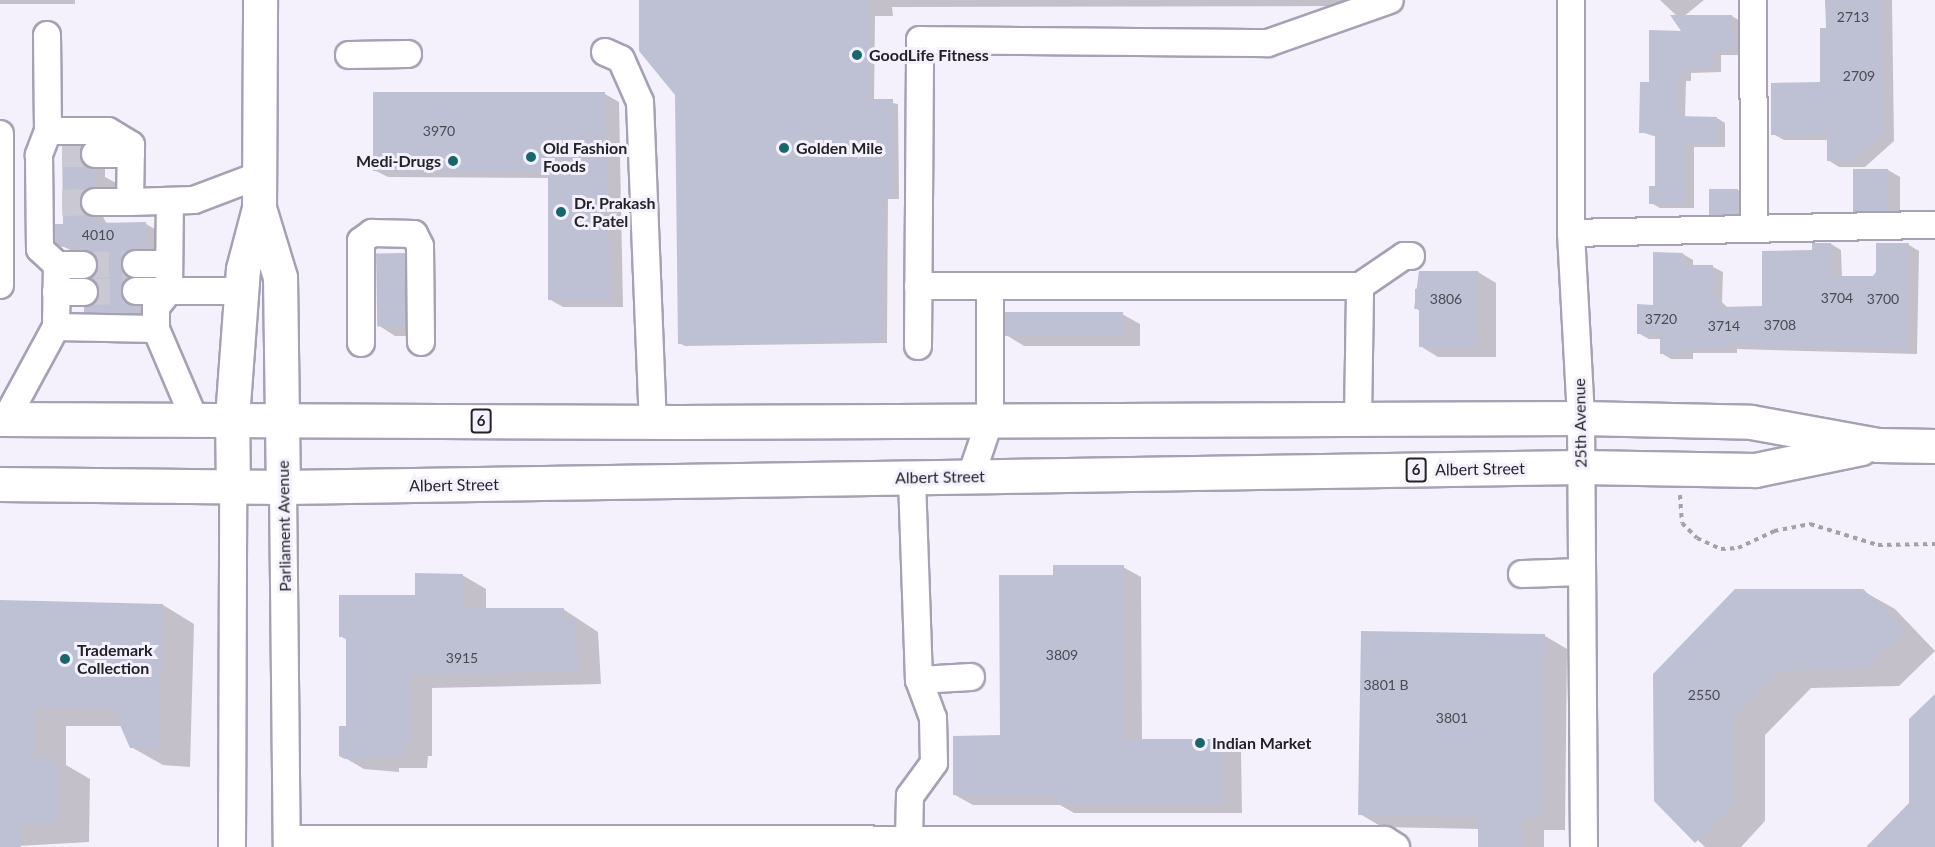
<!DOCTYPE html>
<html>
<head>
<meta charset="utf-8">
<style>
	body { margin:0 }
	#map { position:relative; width:1935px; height:847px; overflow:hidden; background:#f4f1fd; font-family:Lato,sans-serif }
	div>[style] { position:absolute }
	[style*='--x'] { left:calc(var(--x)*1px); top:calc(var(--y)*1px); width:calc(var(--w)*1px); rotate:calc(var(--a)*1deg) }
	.shadow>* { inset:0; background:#0003; transform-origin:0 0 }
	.building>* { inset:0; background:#bec1d4; transform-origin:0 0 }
	.minor-tunnel>* { height:26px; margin-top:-13px; transform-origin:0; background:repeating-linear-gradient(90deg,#cac8d3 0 26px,transparent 0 39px) }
	.path>* { height:4px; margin-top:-2px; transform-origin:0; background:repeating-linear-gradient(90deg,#a4a1ab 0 4.5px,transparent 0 9px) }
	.roads { filter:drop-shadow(2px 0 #a6a1b3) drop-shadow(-2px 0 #a6a1b3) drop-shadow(0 2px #a6a1b3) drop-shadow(0 -2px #a6a1b3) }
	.minor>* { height:26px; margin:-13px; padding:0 13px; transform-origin:13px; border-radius:13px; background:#fff }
	.major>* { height:33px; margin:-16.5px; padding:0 16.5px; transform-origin:16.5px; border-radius:16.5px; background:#fff }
	.dots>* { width:16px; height:16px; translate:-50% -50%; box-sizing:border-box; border:3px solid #f4f1fd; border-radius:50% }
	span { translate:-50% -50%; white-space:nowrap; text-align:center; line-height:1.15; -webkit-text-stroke:6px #f4f1fd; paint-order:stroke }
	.number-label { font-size:14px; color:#4a4a54 }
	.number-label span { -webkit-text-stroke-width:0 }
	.shield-label span { padding:2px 4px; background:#f4f1fd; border:2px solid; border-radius:4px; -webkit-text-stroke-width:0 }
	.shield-label { font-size:15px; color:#242229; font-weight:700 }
	.poi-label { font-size:16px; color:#242229; font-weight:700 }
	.left { translate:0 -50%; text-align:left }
	.right { translate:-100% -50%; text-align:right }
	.street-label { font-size:16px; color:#242229 }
</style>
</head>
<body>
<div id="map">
	<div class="shadow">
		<div style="left:0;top:0;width:75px;height:4px"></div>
		<div style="clip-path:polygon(640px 0,1358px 0,1340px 6px,892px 7px,893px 16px,875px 16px,874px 100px,898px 104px,899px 199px,888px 199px,887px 343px,685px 346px,679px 343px,677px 95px)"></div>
		<div style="clip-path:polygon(1660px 0,1704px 0,1683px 17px,1732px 16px,1740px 21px,1741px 55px,1721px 55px,1721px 72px,1691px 73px,1691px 81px,1686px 81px,1685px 118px,1717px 118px,1725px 123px,1725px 147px,1694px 147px,1694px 208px,1660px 208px,1651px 203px,1657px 187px,1657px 137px,1641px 132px,1650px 84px,1684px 32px,1678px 17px)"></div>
		<div style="clip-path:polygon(1847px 0,1892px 0,1894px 141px,1865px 167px,1839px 167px,1828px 160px,1828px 140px,1784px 140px,1773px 134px,1821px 84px,1827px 30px)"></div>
		<div style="clip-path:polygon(374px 94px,605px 94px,619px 102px,623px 307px,563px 307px,549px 299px,549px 178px,388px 177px,374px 170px)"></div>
		<div style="clip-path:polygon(81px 149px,105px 162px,105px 177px,118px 184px,118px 200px,105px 207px,103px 217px,107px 224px,146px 224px,169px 237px,160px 258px,144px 277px,153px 291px,159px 321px,108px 325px,85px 312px,99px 300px,100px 264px,60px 245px)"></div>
		<div style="clip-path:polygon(1888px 170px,1900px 177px,1900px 217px,1866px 218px,1854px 211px)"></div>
		<div style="clip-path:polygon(1738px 190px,1743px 194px,1743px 217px,1710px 214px)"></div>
		<div style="clip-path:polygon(1831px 244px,1841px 250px,1842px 278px,1873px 278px,1909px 245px,1919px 251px,1917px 354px,1737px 349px,1737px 353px,1693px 353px,1693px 359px,1671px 359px,1661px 353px,1662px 339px,1649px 339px,1638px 333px,1683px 254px,1693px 260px,1693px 266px,1713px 267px,1723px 272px,1722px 302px,1728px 308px,1764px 308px,1814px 252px)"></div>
		<div style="clip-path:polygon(405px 255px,423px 265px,423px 336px,395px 336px,378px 325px)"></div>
		<div style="clip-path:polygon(1478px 272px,1496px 283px,1496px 357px,1438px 357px,1420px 346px,1420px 311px,1415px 308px,1415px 289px)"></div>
		<div style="clip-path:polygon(1122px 314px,1140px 324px,1140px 346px,1024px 346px,1006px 335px)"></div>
		<div style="clip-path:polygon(1123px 567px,1141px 577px,1142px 740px,1223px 740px,1241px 750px,1242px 813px,1074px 813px,1060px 805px,973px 805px,955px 795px,1001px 737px,1054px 577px)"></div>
		<div style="clip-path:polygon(462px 575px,486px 589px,486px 609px,563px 609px,598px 632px,601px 684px,432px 688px,432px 756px,428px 756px,427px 768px,399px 768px,399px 772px,364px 769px,340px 755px,347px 727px,347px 640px,340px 636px)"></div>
		<div style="clip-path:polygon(1736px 591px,1863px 591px,1895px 609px,1935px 651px,1899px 686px,1811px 688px,1765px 735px,1765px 821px,1741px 847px,1705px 847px,1656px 800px)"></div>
		<div style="clip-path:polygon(0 601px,163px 605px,194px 624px,190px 767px,163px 765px,131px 747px,122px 726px,66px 726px,66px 765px,90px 779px,89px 842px,0 847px)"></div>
		<div style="clip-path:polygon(1545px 636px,1567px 649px,1565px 830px,1544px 830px,1544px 847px,1480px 847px,1480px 829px,1382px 827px,1360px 814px)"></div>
	</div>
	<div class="building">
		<div style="clip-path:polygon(639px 0,870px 0,869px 99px,893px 99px,894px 197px,883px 196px,881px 341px,678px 344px,675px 95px,639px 51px)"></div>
		<div style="clip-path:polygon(1825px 0,1881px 0,1883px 135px,1854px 161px,1827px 161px,1827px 134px,1771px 135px,1771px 83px,1820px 82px,1820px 28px,1826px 28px)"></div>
		<div style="clip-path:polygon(1670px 15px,1732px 15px,1733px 51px,1713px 51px,1713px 68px,1683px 69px,1682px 77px,1678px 77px,1677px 116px,1717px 117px,1717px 143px,1686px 143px,1686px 204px,1649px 204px,1649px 186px,1655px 186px,1655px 133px,1639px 133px,1640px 82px,1649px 82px,1649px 30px,1681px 31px)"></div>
		<div style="clip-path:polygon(373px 92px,605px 92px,610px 300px,548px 300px,548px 171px,373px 171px)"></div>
		<div style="clip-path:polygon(62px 147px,82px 147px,82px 162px,95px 169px,95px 187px,82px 194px,80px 203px,87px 215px,95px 217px,95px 223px,146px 222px,147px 245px,136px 246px,121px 263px,130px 278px,123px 284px,123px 298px,137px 306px,137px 314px,84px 313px,84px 307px,97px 299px,97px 285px,89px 278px,98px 264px,83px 246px,59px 247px,55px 242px,55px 224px,63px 224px)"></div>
		<div style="left:1853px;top:169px;width:35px;height:43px"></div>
		<div style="left:1709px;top:189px;width:29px;height:26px"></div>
		<div style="clip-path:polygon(1812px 243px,1831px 243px,1832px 276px,1873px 276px,1876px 272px,1876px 243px,1909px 243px,1907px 349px,1727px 344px,1727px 348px,1684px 349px,1684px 354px,1660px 354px,1660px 334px,1637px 334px,1637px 304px,1653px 305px,1653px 252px,1683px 253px,1683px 265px,1713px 265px,1713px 298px,1719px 298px,1719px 307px,1762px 306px,1762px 251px,1812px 250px)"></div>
		<div style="left:405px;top:253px;width:73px;height:29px;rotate:89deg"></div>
		<div style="clip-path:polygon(1419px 271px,1478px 271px,1478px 347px,1419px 347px,1419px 309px,1414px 309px)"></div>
		<div style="left:1123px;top:312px;width:24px;height:118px;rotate:90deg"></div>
		<div style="clip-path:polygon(1053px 565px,1124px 565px,1124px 739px,1224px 739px,1224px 803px,1054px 803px,1054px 795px,953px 795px,953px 736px,1000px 735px,999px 575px,1053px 575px)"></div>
		<div style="clip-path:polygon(415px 573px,463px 574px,463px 608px,564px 608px,564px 617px,575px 617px,578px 671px,409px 675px,409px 743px,405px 743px,404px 756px,345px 759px,339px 756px,339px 726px,346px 726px,346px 637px,339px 637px,339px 595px,415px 595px)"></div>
		<div style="clip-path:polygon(1735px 589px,1863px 589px,1906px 630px,1866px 668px,1778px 671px,1734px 717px,1734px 803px,1695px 843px,1654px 801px,1653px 674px)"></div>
		<div style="clip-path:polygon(0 600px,163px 604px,158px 749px,130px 748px,113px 709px,35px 708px,34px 758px,58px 759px,57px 824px,21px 824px,21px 847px,0 847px)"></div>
		<div style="clip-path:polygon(1361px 631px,1545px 634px,1542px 818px,1522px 818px,1522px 847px,1478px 847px,1478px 817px,1358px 815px)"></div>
		<div style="clip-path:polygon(1935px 694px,1935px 847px,1866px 847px,1909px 803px,1909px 719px)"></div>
	</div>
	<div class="minor-tunnel">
		<div style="--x:62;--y:154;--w:33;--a:0"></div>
		<div style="--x:62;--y:203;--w:33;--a:-2"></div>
		<div style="--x:83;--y:265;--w:53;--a:-1.1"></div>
		<div style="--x:84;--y:292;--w:52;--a:-1.1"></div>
	</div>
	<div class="path">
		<div style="--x:1680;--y:495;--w:28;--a:86"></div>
		<div style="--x:1682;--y:523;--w:21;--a:45"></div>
		<div style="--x:1697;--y:538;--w:26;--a:25"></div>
		<div style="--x:1721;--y:549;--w:17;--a:-3"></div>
		<div style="--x:1738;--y:548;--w:40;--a:-25"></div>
		<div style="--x:1774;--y:531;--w:37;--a:-11"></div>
		<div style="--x:1810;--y:524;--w:71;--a:17.2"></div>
		<div style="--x:1878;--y:545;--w:57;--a:-1"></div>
	</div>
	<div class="roads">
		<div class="minor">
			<div style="--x:1571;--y:0;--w:233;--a:90"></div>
			<div style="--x:1571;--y:233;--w:185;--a:86.9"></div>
			<div style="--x:1581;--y:418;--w:429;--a:89.6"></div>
			<div style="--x:1753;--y:0;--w:228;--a:89.7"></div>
			<div style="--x:47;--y:35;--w:96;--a:89.4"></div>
			<div style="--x:48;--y:131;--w:26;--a:111"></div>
			<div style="--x:39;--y:155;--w:94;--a:89.4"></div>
			<div style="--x:40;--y:249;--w:23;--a:43"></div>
			<div style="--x:57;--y:265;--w:62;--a:90.9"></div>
			<div style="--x:56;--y:327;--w:100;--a:1.1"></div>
			<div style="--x:156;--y:329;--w:97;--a:66.9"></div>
			<div style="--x:605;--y:52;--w:17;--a:24"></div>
			<div style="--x:621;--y:59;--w:47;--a:66.2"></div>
			<div style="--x:640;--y:102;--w:320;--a:87.7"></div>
			<div style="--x:349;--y:55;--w:59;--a:-1"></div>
			<div style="--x:48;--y:131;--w:60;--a:0"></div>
			<div style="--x:108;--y:131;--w:27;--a:31"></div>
			<div style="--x:131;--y:145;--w:57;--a:91"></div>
			<div style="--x:130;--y:202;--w:64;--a:-1.8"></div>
			<div style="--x:194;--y:200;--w:71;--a:-20.7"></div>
			<div style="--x:0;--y:134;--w:151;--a:90"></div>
			<div style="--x:95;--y:154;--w:36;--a:0"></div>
			<div style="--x:95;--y:202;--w:35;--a:0"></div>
			<div style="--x:1571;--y:233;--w:364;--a:-1.3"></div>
			<div style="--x:136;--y:264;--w:33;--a:0"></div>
			<div style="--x:57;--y:265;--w:26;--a:0"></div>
			<div style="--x:918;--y:286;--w:442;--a:0"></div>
			<div style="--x:136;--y:291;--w:106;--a:0"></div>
			<div style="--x:56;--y:292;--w:28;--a:0"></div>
			<div style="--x:156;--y:329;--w:22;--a:-90"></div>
			<div style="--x:156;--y:307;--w:21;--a:-51"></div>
			<div style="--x:169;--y:291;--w:90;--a:-89.4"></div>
			<div style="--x:361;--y:343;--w:102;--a:-90"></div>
			<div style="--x:361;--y:241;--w:14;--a:-36"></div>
			<div style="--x:372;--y:233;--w:42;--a:1.4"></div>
			<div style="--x:414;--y:234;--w:13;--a:63"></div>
			<div style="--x:420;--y:246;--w:96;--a:89.4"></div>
			<div style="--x:918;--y:346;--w:306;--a:-89.6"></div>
			<div style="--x:920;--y:40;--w:348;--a:0.5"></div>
			<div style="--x:1268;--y:43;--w:129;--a:-19.4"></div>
			<div style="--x:6;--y:419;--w:105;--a:-61.5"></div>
			<div style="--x:1358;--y:419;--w:133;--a:-89.1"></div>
			<div style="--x:1360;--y:286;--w:53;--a:-34.3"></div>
			<div style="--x:1404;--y:256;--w:7;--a:0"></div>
			<div style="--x:971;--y:476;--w:59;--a:-71.3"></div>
			<div style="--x:990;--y:420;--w:134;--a:-90"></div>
			<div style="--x:283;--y:487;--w:360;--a:89.4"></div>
			<div style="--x:1522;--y:574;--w:60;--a:-1.9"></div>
			<div style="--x:919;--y:680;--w:52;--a:-3.3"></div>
			<div style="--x:287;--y:839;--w:1098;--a:0.05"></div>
			<div style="--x:1385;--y:840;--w:13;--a:32"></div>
			<div style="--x:909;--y:839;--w:43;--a:-88.7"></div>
			<div style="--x:910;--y:796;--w:41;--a:-54"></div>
			<div style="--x:934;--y:763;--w:45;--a:-91.3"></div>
			<div style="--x:933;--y:718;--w:40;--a:-110.2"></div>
			<div style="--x:919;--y:680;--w:203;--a:-92"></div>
			<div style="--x:232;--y:847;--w:361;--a:-89.8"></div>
		</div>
		<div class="major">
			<div style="--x:259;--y:208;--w:72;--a:73.1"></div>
			<div style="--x:280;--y:277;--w:210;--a:89.2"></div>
			<div style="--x:0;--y:419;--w:679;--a:0.25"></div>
			<div style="--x:679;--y:422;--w:902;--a:-0.25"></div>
			<div style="--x:1581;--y:418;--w:170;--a:1.3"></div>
			<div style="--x:1751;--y:422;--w:129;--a:10.3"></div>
			<div style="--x:1878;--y:445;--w:57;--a:1"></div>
			<div style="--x:0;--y:484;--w:283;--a:0.6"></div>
			<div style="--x:283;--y:487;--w:1298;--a:-0.88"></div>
			<div style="--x:1581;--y:467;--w:174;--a:1"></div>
			<div style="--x:1755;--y:470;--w:108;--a:-11.7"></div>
			<div style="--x:233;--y:486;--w:68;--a:-90.8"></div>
			<div style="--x:232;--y:418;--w:149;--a:-85.8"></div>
			<div style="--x:243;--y:269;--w:63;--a:-75.3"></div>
			<div style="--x:259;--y:208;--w:208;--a:-89.7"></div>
		</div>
	</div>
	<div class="dots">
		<div style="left:857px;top:55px;background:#19676c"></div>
		<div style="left:784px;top:148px;background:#19676c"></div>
		<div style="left:531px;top:157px;background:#19676c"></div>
		<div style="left:453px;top:161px;background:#19676c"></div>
		<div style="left:561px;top:212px;background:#19676c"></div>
		<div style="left:65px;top:659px;background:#19676c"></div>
		<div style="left:1200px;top:743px;background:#19676c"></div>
	</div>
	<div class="number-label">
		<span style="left:1853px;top:17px">2713</span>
		<span style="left:1859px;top:76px">2709</span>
		<span style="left:439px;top:131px">3970</span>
		<span style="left:98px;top:235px">4010</span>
		<span style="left:1837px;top:298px">3704</span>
		<span style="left:1446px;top:299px">3806</span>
		<span style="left:1883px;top:299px">3700</span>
		<span style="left:1661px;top:319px">3720</span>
		<span style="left:1780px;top:325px">3708</span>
		<span style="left:1724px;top:326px">3714</span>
		<span style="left:1062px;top:655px">3809</span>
		<span style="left:462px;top:658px">3915</span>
		<span style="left:1386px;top:685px">3801 B</span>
		<span style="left:1704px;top:695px">2550</span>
		<span style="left:1452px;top:718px">3801</span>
	</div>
	<div class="shield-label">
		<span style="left:481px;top:421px">6</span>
		<span style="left:1416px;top:470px">6</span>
	</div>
	<div class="poi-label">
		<span class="left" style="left:869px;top:55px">GoodLife Fitness</span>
		<span class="left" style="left:543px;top:157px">Old Fashion<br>Foods</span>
		<span class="left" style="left:796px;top:148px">Golden Mile</span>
		<span class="right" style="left:441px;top:161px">Medi-Drugs</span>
		<span class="left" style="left:574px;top:212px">Dr. Prakash<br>C. Patel</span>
		<span class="left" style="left:77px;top:659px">Trademark<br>Collection</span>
		<span class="left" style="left:1212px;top:743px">Indian Market</span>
	</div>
	<div class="street-label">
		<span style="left:1580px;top:423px;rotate:-91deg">25th Avenue</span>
		<span style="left:1480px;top:469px;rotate:-1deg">Albert Street</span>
		<span style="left:940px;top:477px;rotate:-1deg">Albert Street</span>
		<span style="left:454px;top:485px;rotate:-1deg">Albert Street</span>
		<span style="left:284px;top:526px;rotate:-91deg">Parliament Avenue</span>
	</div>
</div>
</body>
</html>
